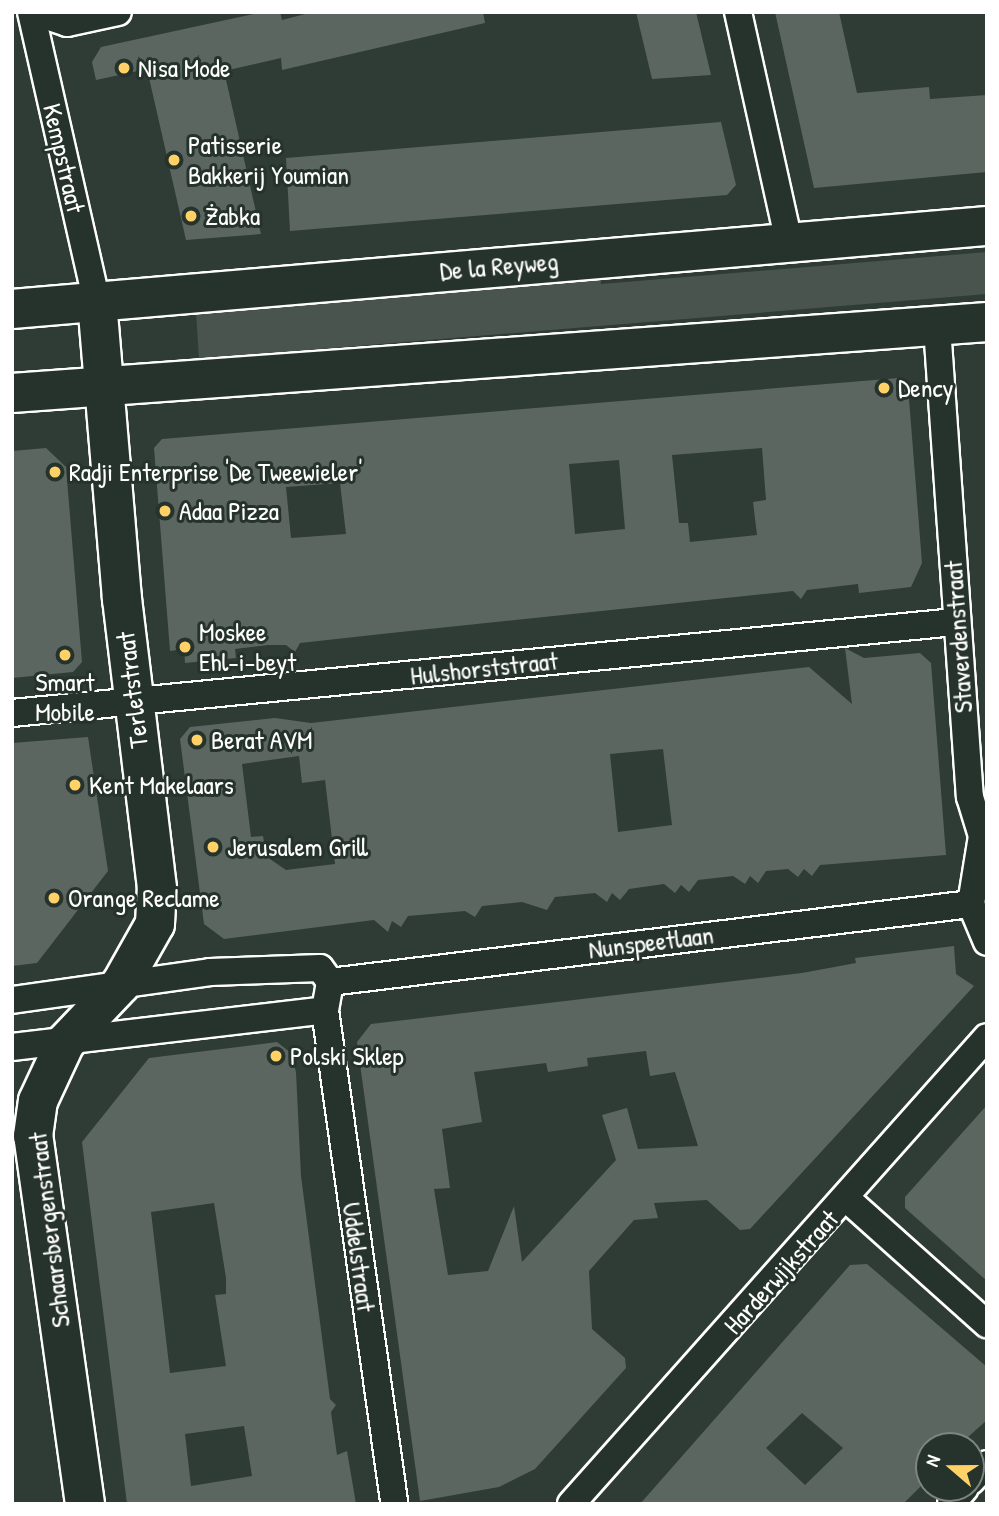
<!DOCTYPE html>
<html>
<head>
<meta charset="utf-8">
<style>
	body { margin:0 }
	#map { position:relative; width:999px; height:1516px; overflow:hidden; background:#2f3b35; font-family:"Patrick Hand",sans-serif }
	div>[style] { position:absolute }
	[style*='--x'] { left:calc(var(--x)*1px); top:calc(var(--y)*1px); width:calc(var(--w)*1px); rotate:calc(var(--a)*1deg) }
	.green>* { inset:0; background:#4a544f }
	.building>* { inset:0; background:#5b6661 }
	.roads { filter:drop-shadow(2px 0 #fff) drop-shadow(-2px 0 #fff) drop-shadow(0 2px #fff) drop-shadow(0 -2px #fff) }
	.street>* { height:26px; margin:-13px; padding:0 13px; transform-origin:13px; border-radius:13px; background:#26332d }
	.secondary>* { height:38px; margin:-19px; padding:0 19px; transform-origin:19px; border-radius:19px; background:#26332d }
	.dots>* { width:19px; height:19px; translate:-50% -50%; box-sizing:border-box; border:4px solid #26332d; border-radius:50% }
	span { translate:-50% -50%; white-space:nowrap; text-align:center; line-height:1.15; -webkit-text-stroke:6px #26332d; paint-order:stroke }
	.poi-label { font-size:26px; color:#fff }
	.left { translate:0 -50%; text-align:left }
	.street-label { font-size:26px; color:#fff }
	.frame { position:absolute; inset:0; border:14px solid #fff; pointer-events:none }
	.north { position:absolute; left:915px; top:1432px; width:70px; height:70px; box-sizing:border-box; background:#26332d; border:2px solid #7d8581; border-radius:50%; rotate:290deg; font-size:19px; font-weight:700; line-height:28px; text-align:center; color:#fff }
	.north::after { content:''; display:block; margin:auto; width:24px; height:32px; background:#ffd166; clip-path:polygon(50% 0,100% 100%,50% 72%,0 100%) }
</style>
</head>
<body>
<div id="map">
	<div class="green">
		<div style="clip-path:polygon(987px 252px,987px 294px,199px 359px,196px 312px,460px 291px,600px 270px,601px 284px)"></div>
	</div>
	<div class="building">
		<div style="clip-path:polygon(263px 12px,280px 12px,282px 20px,313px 12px,483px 12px,485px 23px,282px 70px,281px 58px,224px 71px,261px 234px,186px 240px,147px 69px,96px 80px,92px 62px,101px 47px)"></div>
		<div style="clip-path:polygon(636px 12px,696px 12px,711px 75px,652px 79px)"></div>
		<div style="clip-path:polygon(775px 12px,839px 12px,857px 93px,929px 87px,930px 99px,987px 95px,987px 172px,814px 188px)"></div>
		<div style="clip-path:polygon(721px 122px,736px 185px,727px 195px,290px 231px,286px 158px)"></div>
		<div style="clip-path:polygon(evenodd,899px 378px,908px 386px,922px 563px,911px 587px,859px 593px,858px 584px,807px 590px,801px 599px,793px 591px,391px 633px,300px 643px,295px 652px,286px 645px,268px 645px,235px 649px,236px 658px,185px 663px,184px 649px,170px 651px,154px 448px,162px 439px,899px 378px,762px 448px,766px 500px,753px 502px,757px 535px,690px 542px,688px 523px,679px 523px,672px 455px,762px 448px,899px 378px,619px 460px,625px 529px,575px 534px,569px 464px,619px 460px,899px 378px,340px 483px,346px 534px,291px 538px,286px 487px,340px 483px)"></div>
		<div style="clip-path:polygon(46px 448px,66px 467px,82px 662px,73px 672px,12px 678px,12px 451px)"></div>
		<div style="clip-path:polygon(evenodd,845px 648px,864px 658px,920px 653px,931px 663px,946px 855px,820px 865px,812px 876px,804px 869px,798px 877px,788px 869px,766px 871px,758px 883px,750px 876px,745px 884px,733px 876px,698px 880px,689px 892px,681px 885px,675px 893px,664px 884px,629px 889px,620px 900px,612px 893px,607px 902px,595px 893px,555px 897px,547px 910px,522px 902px,482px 906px,475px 917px,465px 911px,408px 916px,401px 927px,392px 921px,388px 932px,374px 920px,224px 939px,204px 924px,180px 739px,190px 727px,275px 718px,311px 723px,809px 667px,852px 704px,845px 648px,663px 749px,672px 825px,618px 832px,610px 754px,663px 749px,845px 648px,299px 756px,302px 783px,325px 780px,335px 864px,286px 870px,267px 857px,263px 836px,251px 837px,242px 764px,299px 756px)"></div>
		<div style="clip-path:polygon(88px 737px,108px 871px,37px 963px,12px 966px,12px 743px)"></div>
		<div style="clip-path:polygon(evenodd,954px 946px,956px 974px,974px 986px,750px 1229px,740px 1230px,707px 1200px,654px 1203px,658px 1218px,634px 1220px,589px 1271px,592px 1329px,625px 1358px,626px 1368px,535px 1469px,499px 1487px,420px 1501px,357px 1042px,371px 1024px,802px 973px,856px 963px,855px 958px,954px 946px,646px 1051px,650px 1076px,675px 1072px,698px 1146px,638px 1149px,627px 1108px,602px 1115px,616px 1160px,522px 1262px,514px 1206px,488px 1271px,448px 1275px,434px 1189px,450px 1188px,442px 1129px,482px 1122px,474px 1072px,546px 1063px,548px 1072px,588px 1066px,587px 1058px,646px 1051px)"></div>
		<div style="clip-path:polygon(evenodd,277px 1042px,291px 1053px,296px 1072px,301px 1176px,330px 1399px,336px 1405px,331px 1412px,337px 1455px,347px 1451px,356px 1504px,127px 1504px,82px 1142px,149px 1058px,277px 1042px,214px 1203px,226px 1278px,226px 1294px,215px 1295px,226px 1366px,170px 1373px,151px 1212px,214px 1203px,277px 1042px,244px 1426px,252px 1476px,191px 1486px,185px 1434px,244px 1426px)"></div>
		<div style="clip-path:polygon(987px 1105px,987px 1281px,905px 1208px,905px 1197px)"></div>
		<div style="clip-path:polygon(evenodd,867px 1264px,987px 1367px,987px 1420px,958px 1446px,929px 1446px,929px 1478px,903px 1504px,640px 1504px,850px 1265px,867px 1264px,802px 1413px,843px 1448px,805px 1485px,766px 1448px,802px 1413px)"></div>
	</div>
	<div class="roads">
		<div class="street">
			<div style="--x:31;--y:12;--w:298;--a:77.2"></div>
			<div style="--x:34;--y:12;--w:35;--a:18"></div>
			<div style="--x:67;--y:23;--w:52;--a:-12.2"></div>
			<div style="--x:738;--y:12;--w:240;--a:77.5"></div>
			<div style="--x:937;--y:327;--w:471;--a:86"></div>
			<div style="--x:970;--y:797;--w:41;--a:72.9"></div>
			<div style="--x:982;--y:836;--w:69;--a:99.2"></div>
			<div style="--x:971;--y:904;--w:41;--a:67.2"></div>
			<div style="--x:12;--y:713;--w:947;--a:-5.51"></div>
			<div style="--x:330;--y:982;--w:646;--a:-6.94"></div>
			<div style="--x:12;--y:1000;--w:200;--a:-8"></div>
			<div style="--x:210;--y:972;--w:110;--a:-2.1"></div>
			<div style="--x:320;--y:968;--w:17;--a:54"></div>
			<div style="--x:330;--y:982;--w:28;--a:100"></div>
			<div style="--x:325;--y:1010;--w:499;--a:82"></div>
			<div style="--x:12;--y:1047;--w:315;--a:-6.7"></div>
			<div style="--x:847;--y:1199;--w:188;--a:41.8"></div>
			<div style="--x:971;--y:1481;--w:23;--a:-47"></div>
			<div style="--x:571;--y:1504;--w:625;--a:-48.31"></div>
			<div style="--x:951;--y:1504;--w:21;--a:-49"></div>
		</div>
		<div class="secondary">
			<div style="--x:12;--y:309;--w:979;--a:-4.87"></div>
			<div style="--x:12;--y:393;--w:978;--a:-4.16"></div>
			<div style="--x:85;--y:1504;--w:372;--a:-98"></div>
			<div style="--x:33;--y:1136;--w:35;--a:-82"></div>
			<div style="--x:38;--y:1101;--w:64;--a:-65"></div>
			<div style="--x:65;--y:1043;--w:81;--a:-46.5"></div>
			<div style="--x:121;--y:984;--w:69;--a:-60.5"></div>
			<div style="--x:155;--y:924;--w:36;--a:-87"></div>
			<div style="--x:157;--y:888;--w:291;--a:-96.9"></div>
			<div style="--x:122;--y:599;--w:297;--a:-94.8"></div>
		</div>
	</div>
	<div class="dots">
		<div style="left:124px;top:68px;background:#ffd166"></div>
		<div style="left:174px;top:160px;background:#ffd166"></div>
		<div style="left:191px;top:216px;background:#ffd166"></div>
		<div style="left:884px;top:388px;background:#ffd166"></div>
		<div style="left:55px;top:472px;background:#ffd166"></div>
		<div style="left:165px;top:511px;background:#ffd166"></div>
		<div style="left:185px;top:647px;background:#ffd166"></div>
		<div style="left:65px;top:655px;background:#ffd166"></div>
		<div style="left:197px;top:740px;background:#ffd166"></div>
		<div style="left:75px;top:785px;background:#ffd166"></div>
		<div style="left:213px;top:847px;background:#ffd166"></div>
		<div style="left:54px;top:898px;background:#ffd166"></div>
		<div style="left:276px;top:1056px;background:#ffd166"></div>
	</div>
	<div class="poi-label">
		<span class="left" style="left:138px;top:68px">Nisa Mode</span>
		<span class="left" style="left:188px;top:160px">Patisserie<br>Bakkerij Youmian</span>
		<span class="left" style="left:205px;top:216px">Żabka</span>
		<span class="left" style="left:898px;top:388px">Dency</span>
		<span class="left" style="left:69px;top:472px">Radji Enterprise 'De Tweewieler'</span>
		<span class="left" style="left:179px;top:511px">Adaa Pizza</span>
		<span class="left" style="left:199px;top:647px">Moskee<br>Ehl-i-beyt</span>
		<span style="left:65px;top:697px">Smart<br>Mobile</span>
		<span class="left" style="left:211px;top:740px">Berat AVM</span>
		<span class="left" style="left:89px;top:785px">Kent Makelaars</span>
		<span class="left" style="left:227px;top:847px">Jerusalem Grill</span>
		<span class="left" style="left:68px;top:898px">Orange Reclame</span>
		<span class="left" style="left:290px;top:1056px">Polski Sklep</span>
	</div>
	<div class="street-label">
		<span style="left:64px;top:158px;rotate:77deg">Kempstraat</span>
		<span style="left:499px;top:266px;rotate:-5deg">De la Reyweg</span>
		<span style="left:958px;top:637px;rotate:-94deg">Staverdenstraat</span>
		<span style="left:484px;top:668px;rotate:-6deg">Hulshorststraat</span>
		<span style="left:132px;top:690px;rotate:-97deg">Terletstraat</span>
		<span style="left:651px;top:942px;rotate:-7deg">Nunspeetlaan</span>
		<span style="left:49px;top:1230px;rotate:-97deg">Schaarsbergenstraat</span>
		<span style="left:359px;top:1257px;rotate:82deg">Uddelstraat</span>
		<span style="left:781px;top:1272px;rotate:-48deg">Harderwijkstraat</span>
	</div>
	<div class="frame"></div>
	<div class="north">N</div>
</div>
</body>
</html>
